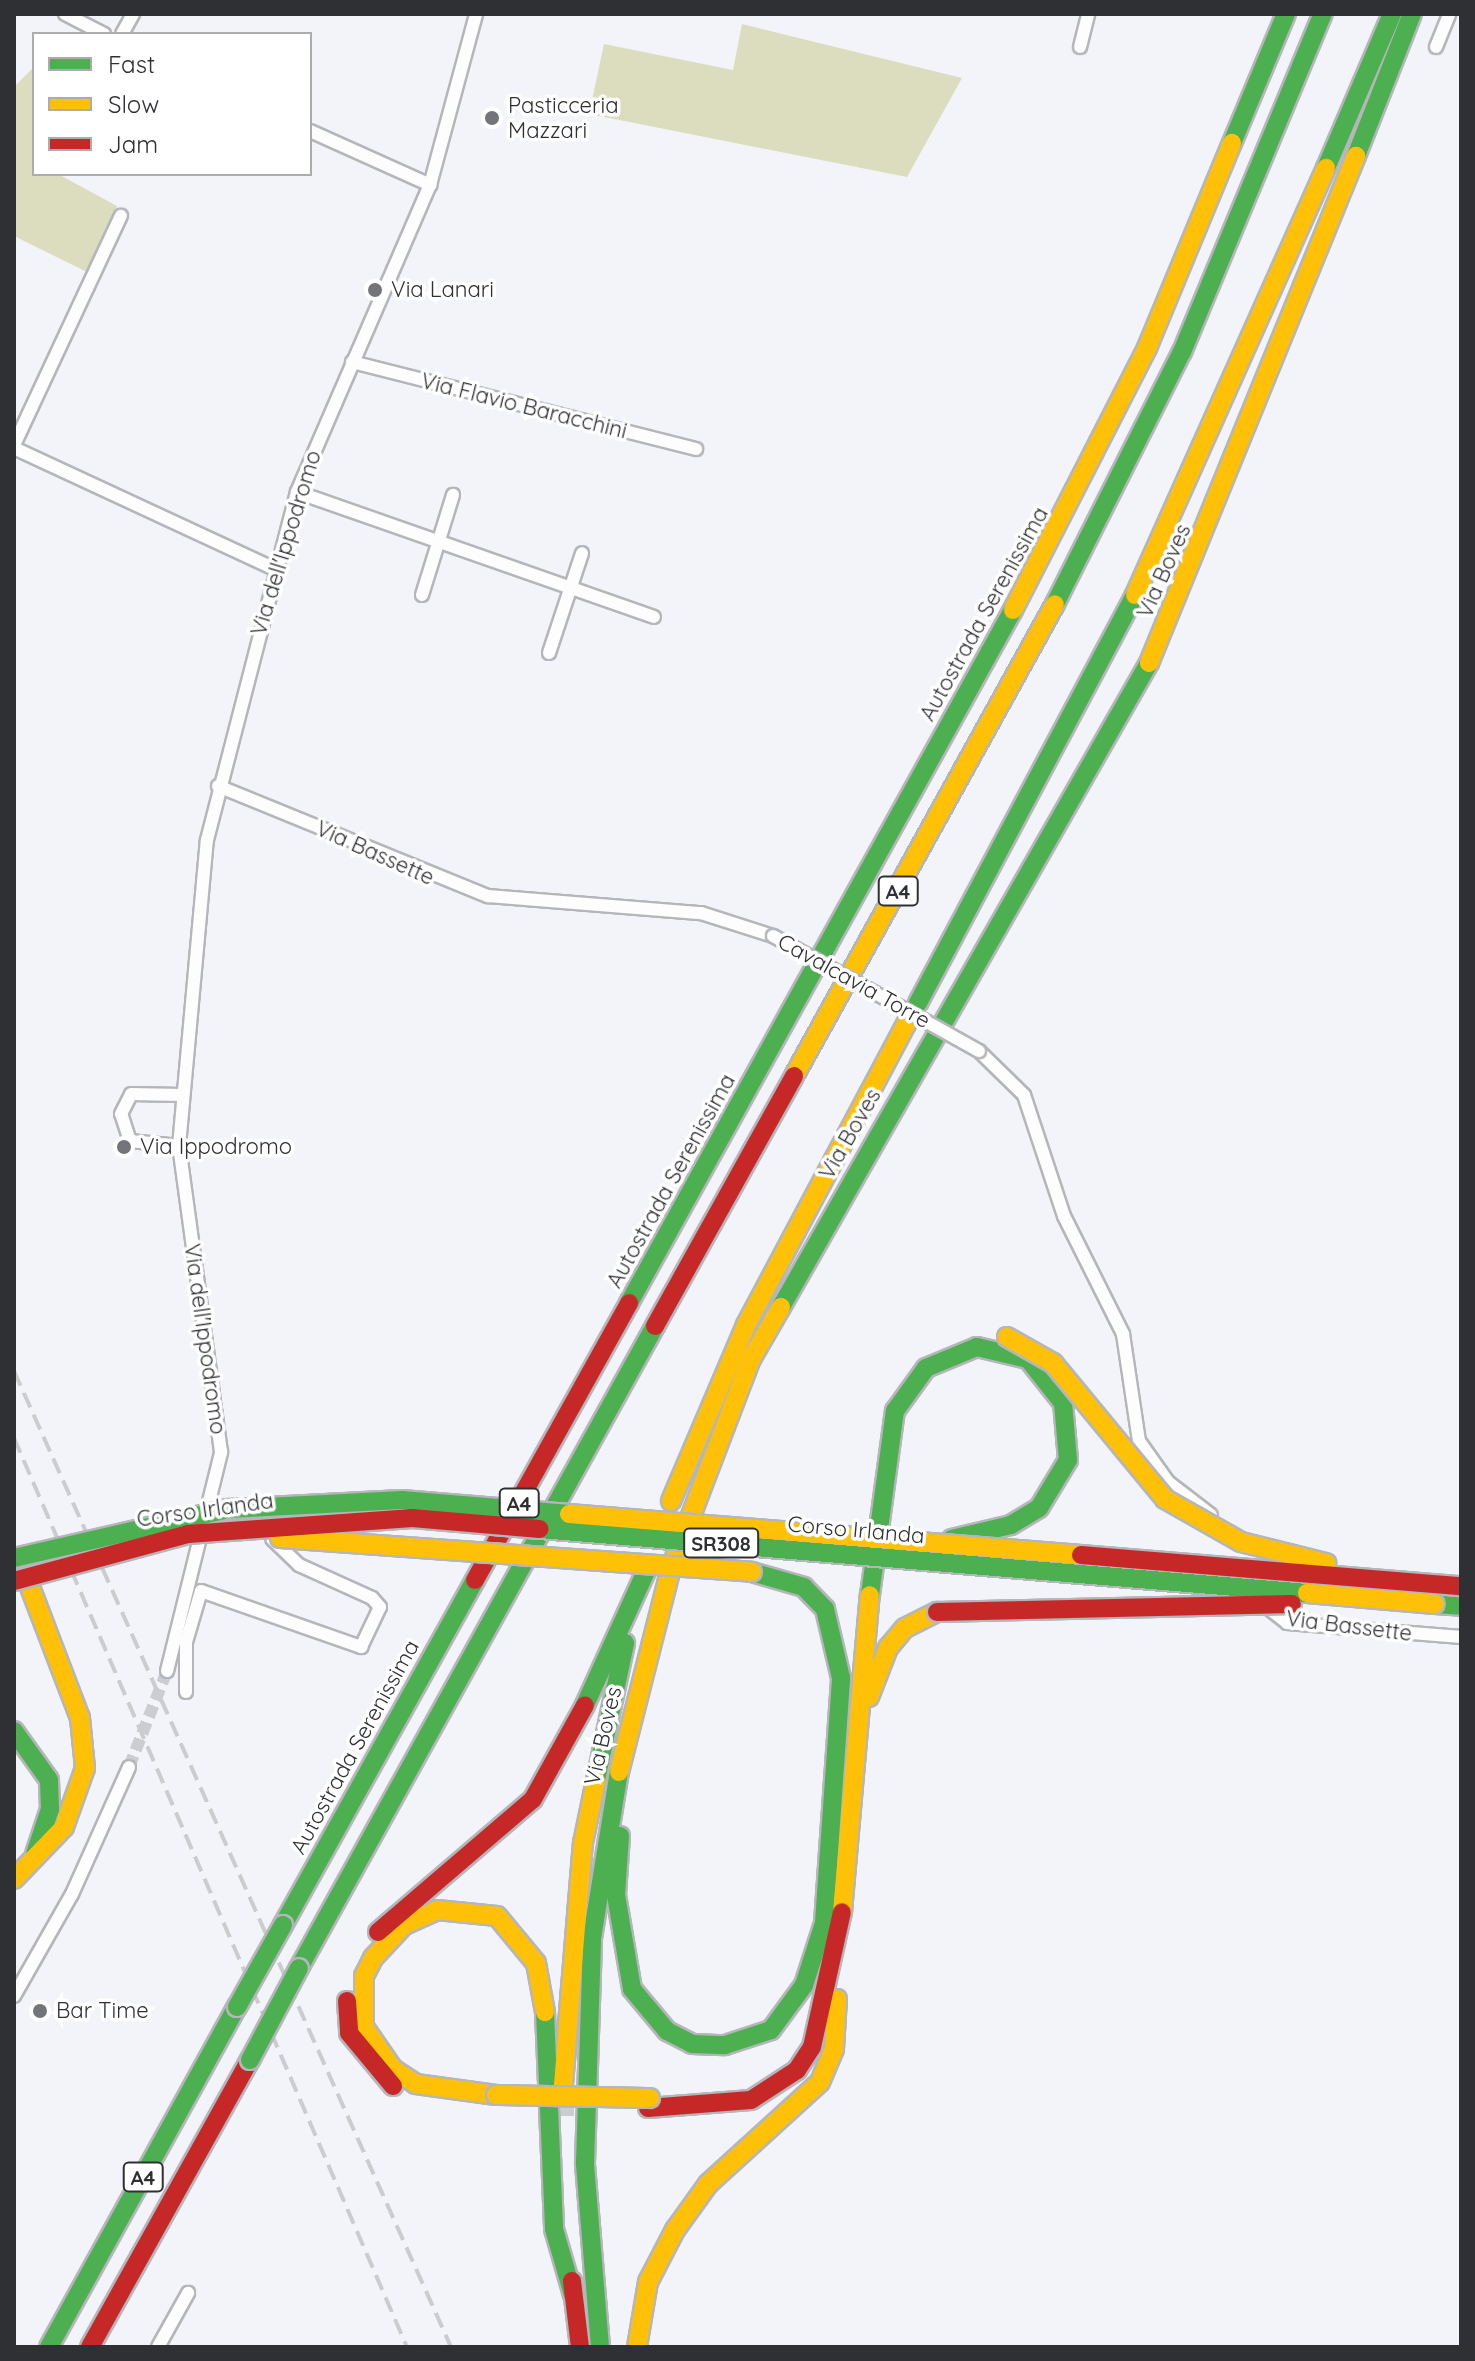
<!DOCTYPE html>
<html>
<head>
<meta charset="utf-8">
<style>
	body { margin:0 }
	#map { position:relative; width:1475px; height:2361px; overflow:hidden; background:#f3f4fa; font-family:Quicksand,sans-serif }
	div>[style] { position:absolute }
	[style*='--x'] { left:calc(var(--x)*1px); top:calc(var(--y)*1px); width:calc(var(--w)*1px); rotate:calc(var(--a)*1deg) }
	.green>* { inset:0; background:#dbddbe }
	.street-tunnel>* { height:12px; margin-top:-6px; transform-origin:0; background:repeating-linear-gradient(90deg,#cccdd2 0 12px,transparent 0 18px) }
	.highway-tunnel>* { height:22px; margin-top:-11px; transform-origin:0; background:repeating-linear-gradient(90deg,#cccdd2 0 22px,transparent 0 33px) }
	.roads { filter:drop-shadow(2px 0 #b5b6ba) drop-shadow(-2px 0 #b5b6ba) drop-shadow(0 2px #b5b6ba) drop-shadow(0 -2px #b5b6ba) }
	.street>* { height:12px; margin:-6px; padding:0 6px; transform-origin:6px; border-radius:6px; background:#fdfdfe }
	.fast>* { height:18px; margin:-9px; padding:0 9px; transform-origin:9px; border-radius:9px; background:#4caf50 }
	.slow>* { height:18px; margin:-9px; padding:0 9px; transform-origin:9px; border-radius:9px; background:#ffc107 }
	.jam>* { height:18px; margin:-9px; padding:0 9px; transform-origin:9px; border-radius:9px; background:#c62828 }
	.rail>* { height:4px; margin-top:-2px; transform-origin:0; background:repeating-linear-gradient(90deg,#cbccce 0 16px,transparent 0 24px) }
	.bridges { filter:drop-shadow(2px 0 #b5b6ba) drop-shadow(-2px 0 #b5b6ba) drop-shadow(0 2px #b5b6ba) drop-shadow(0 -2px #b5b6ba) }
	.street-bridge>* { height:12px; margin:-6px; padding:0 6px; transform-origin:6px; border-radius:6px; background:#fdfdfe }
	.fast-bridge>* { height:18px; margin:-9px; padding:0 9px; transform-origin:9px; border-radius:9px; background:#4caf50 }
	.slow-bridge>* { height:18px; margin:-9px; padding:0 9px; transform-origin:9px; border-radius:9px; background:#ffc107 }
	.jam-bridge>* { height:18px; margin:-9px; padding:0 9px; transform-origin:9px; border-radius:9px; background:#c62828 }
	.dots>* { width:22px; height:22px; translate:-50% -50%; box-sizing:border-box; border:4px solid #fff; border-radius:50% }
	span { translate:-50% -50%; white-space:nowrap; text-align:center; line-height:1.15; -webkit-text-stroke:7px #fff; paint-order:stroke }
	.shield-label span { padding:2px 6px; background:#fff; border:2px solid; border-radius:6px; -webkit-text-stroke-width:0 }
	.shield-label { font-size:20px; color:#2f3034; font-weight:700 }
	.poi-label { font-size:22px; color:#2f3034 }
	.left { translate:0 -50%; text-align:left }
	.street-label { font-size:22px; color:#2f3034 }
	.frame { position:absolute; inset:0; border:16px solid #2f3034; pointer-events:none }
	.legend { position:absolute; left:32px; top:32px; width:280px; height:144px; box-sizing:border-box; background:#fff; border:2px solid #acacae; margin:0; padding:10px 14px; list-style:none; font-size:24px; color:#2f3034 }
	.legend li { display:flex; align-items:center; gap:16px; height:40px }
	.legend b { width:40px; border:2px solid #acacae }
</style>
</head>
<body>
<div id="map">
	<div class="green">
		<div style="clip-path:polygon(742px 24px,962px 78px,907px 177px,589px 114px,604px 44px,733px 70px)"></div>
		<div style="clip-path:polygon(34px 67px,34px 174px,58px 174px,117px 206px,87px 272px,14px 236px,14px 87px)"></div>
	</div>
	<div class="street-tunnel">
		<div style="--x:129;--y:1767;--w:103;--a:-68.4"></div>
	</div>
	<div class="highway-tunnel">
		<div style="--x:563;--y:2116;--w:31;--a:-90"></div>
	</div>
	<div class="roads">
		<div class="street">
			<div style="--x:65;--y:14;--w:44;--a:27.1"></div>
			<div style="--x:122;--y:34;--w:23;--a:-61"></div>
			<div style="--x:1080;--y:47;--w:34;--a:-76"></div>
			<div style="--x:1436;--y:47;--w:35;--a:-68"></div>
			<div style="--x:310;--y:131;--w:132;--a:24.2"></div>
			<div style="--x:352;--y:362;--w:355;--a:14.2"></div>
			<div style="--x:14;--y:445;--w:253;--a:-65"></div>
			<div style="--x:14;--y:448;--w:288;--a:24.9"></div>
			<div style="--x:297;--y:492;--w:378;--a:19.3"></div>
			<div style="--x:422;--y:595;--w:105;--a:-72.8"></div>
			<div style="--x:549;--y:653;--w:105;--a:-71.7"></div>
			<div style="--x:218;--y:786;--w:292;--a:22.2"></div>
			<div style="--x:488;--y:896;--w:214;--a:4.6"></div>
			<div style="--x:701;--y:913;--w:76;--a:17.7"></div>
			<div style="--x:979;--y:1051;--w:63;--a:44.4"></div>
			<div style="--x:1024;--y:1095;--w:127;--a:71.7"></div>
			<div style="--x:1064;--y:1216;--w:132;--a:63.4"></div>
			<div style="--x:1123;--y:1334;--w:108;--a:81.5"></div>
			<div style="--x:1139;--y:1441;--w:50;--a:54.7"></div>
			<div style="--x:1168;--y:1482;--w:54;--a:37.5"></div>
			<div style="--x:179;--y:1146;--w:49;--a:-174.2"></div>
			<div style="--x:130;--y:1141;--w:28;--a:-108"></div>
			<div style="--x:121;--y:1114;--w:22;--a:-63"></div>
			<div style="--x:131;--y:1094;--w:51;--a:1.1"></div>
			<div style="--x:1263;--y:1604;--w:31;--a:38"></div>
			<div style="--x:1287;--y:1623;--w:175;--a:4.6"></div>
			<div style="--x:167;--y:1671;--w:226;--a:-76.1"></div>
			<div style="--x:221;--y:1452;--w:309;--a:-97.8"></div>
			<div style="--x:179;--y:1146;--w:307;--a:-84.8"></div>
			<div style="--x:207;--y:840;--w:359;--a:-75.5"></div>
			<div style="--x:297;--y:492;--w:335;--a:-66.6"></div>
			<div style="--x:430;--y:185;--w:177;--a:-74.9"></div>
			<div style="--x:186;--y:1692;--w:50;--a:-90"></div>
			<div style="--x:186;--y:1642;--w:53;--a:-73.6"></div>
			<div style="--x:201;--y:1591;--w:170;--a:19.3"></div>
			<div style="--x:361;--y:1647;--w:44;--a:-64.6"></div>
			<div style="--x:380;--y:1607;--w:12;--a:-132"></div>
			<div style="--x:372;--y:1598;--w:80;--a:-155.7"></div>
			<div style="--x:299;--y:1565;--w:37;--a:-136"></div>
			<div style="--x:14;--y:1996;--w:117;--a:-60.4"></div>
			<div style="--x:72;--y:1894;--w:139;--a:-65.8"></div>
			<div style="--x:158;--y:2347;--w:62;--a:-60.9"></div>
		</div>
		<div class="fast">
			<div style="--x:1232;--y:143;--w:140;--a:-67.3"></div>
			<div style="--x:1356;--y:156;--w:153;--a:-68.5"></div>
			<div style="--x:1326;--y:168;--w:168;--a:-66.8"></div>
			<div style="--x:1055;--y:604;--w:282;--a:-63.3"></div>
			<div style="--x:1182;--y:352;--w:366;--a:-67.4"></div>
			<div style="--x:918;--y:1003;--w:462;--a:-62"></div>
			<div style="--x:629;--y:1303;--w:792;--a:-61.01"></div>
			<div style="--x:781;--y:1307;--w:742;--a:-60.26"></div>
			<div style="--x:870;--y:1595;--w:186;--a:-82.3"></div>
			<div style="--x:895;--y:1411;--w:53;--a:-54.2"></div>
			<div style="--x:926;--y:1368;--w:55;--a:-22.4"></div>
			<div style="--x:977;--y:1347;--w:52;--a:13.2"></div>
			<div style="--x:1028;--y:1359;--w:56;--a:51.5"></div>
			<div style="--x:1063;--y:1403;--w:57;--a:85"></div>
			<div style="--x:1068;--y:1460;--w:56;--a:121.1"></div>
			<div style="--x:1039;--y:1508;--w:33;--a:149"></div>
			<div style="--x:1011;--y:1525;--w:61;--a:166.7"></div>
			<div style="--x:1435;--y:1604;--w:26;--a:4"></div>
			<div style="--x:585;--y:1705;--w:149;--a:-65.5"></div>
			<div style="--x:14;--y:1731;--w:60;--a:54.5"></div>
			<div style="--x:49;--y:1780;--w:29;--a:88"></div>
			<div style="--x:50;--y:1809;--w:47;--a:108.4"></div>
			<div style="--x:596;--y:1780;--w:140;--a:-78"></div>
			<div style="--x:620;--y:1836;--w:59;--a:93.9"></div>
			<div style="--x:616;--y:1895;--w:95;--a:80.3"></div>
			<div style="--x:632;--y:1989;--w:55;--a:50.2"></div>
			<div style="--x:667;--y:2031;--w:28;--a:27"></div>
			<div style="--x:692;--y:2044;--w:33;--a:2"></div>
			<div style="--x:725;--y:2045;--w:48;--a:-18.1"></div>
			<div style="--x:771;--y:2030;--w:56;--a:-53.7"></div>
			<div style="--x:804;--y:1985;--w:65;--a:-72.1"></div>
			<div style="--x:824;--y:1923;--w:246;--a:-86"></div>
			<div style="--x:841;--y:1678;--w:71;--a:-103.1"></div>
			<div style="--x:825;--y:1609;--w:30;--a:-134"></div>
			<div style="--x:804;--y:1587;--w:54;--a:-163.9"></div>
			<div style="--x:283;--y:1925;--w:395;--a:-60.9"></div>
			<div style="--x:299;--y:1968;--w:734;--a:-60.99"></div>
			<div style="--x:545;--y:2012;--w:217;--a:87.6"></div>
			<div style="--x:554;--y:2229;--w:69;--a:73.9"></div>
			<div style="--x:49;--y:2347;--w:389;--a:-61.1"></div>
			<div style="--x:600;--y:2347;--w:185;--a:-94.7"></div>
			<div style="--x:585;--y:2163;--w:225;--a:-88.2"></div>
			<div style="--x:592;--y:1938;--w:168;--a:-80.8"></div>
		</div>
		<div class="slow">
			<div style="--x:1135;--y:595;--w:468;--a:-65.9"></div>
			<div style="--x:1013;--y:610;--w:294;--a:-62.9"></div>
			<div style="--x:1147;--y:348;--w:222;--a:-67.5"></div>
			<div style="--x:1149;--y:663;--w:548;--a:-67.79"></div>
			<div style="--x:794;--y:1076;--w:539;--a:-61.06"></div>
			<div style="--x:671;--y:1501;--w:191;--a:-66.9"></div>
			<div style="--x:746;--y:1325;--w:345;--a:-62"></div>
			<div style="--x:869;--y:1697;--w:53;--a:-68.8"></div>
			<div style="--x:888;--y:1648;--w:26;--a:-50"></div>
			<div style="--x:905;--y:1628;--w:36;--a:-27"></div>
			<div style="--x:619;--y:1772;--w:211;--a:-75.7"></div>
			<div style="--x:671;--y:1568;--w:224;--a:-69.1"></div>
			<div style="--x:751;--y:1359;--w:60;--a:-60"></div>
			<div style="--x:14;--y:1879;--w:72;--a:-46.1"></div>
			<div style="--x:64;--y:1827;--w:63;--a:-70.4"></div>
			<div style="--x:85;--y:1768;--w:50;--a:-95.7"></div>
			<div style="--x:80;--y:1718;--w:168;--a:-110.9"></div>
			<div style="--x:842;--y:1912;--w:318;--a:-85"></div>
			<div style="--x:563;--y:2085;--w:243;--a:-85.3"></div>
			<div style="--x:583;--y:1843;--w:64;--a:-78.3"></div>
			<div style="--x:496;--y:2095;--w:81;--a:-172.2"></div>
			<div style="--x:416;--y:2084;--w:27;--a:-147"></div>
			<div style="--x:393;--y:2069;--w:51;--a:-124.6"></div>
			<div style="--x:364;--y:2027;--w:51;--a:-90"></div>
			<div style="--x:364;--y:1976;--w:20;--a:-63"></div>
			<div style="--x:373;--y:1958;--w:45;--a:-46.8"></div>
			<div style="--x:404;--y:1925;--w:36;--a:-24"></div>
			<div style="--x:437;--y:1910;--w:60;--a:5.7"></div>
			<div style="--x:497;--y:1916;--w:61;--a:50.3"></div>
			<div style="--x:536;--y:1963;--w:50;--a:79.6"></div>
			<div style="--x:637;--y:2347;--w:66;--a:-80.4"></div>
			<div style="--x:648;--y:2282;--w:59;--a:-62.6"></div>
			<div style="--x:675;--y:2230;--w:57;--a:-54.3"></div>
			<div style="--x:708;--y:2184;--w:151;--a:-42.3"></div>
			<div style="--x:820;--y:2082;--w:36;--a:-67"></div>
			<div style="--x:834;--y:2049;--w:50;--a:-86.6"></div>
		</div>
		<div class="jam">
			<div style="--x:655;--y:1326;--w:286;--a:-60.9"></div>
			<div style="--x:475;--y:1580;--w:317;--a:-60.9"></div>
			<div style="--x:378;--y:1932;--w:204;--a:-40.6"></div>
			<div style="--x:533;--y:1799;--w:107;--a:-61"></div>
			<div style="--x:347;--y:2001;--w:32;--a:86"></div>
			<div style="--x:349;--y:2033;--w:69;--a:50.3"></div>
			<div style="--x:648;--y:2108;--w:103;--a:-4.4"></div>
			<div style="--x:751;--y:2100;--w:55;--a:-33.1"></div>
			<div style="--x:797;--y:2070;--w:27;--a:-57"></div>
			<div style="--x:812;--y:2047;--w:138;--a:-77.5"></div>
			<div style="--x:572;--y:2281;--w:66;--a:83.1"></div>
			<div style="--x:90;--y:2347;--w:329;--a:-60.9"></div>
		</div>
	</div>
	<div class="rail">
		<div style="--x:14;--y:1371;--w:1069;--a:65.88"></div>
		<div style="--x:14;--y:1438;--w:990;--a:66.62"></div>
	</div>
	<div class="bridges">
		<div class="street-bridge">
			<div style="--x:773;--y:936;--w:236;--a:29.2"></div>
		</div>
		<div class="fast-bridge">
			<div style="--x:540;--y:1529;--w:770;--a:4.77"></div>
			<div style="--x:14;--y:1558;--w:220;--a:-12.9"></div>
			<div style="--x:228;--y:1509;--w:174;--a:-3"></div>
			<div style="--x:402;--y:1500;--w:168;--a:4.8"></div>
			<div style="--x:237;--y:2007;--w:94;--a:-60.7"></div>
			<div style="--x:250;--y:2060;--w:104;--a:-62"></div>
		</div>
		<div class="slow-bridge">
			<div style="--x:1007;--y:1337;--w:53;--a:29.5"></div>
			<div style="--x:1053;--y:1363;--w:176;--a:50.5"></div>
			<div style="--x:1165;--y:1499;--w:87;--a:29.5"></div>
			<div style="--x:1241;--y:1542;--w:88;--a:13.9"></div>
			<div style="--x:569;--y:1514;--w:514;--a:4.58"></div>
			<div style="--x:280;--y:1538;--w:473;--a:4.1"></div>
			<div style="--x:1307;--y:1593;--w:128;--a:4.9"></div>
			<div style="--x:496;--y:2095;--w:154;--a:1.1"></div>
		</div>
		<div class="jam-bridge">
			<div style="--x:1081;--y:1555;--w:381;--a:4.7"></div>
			<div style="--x:14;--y:1581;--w:180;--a:-15.1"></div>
			<div style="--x:188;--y:1534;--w:225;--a:-4.1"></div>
			<div style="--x:412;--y:1518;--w:128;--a:4.9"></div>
			<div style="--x:937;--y:1612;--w:355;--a:-1.3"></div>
		</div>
	</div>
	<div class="dots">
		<div style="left:492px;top:118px;background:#747579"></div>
		<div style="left:375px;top:290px;background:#747579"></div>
		<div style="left:124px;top:1147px;background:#747579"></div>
		<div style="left:40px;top:2011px;background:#747579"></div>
	</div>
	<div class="shield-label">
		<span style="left:898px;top:891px">A4</span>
		<span style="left:519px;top:1503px">A4</span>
		<span style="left:721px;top:1543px">SR308</span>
		<span style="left:143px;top:2177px">A4</span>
	</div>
	<div class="poi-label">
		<span class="left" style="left:508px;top:118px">Pasticceria<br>Mazzari</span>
		<span class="left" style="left:391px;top:290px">Via Lanari</span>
		<span class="left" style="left:140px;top:1147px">Via Ippodromo</span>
		<span class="left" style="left:56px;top:2011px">Bar Time</span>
	</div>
	<div class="street-label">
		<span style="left:524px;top:406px;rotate:14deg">Via Flavio Baracchini</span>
		<span style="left:286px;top:543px;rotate:-73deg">Via dell'Ippodromo</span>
		<span style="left:1164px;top:571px;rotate:-66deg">Via Boves</span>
		<span style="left:984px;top:614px;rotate:-61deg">Autostrada Serenissima</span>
		<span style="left:375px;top:853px;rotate:24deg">Via Bassette</span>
		<span style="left:854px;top:981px;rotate:29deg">Cavalcavia Torre</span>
		<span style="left:850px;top:1134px;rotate:-60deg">Via Boves</span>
		<span style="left:671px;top:1181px;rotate:-61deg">Autostrada Serenissima</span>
		<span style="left:205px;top:1339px;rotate:82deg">Via dell'Ippodromo</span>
		<span style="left:205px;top:1510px;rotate:-8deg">Corso Irlanda</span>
		<span style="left:856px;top:1530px;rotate:5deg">Corso Irlanda</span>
		<span style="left:1349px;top:1626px;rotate:7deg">Via Bassette</span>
		<span style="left:603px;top:1736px;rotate:-77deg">Via Boves</span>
		<span style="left:355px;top:1747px;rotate:-61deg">Autostrada Serenissima</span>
	</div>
	<div class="frame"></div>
	<ul class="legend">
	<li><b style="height:10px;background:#4caf50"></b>Fast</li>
	<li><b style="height:10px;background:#ffc107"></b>Slow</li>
	<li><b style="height:10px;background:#c62828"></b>Jam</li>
	</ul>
</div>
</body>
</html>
